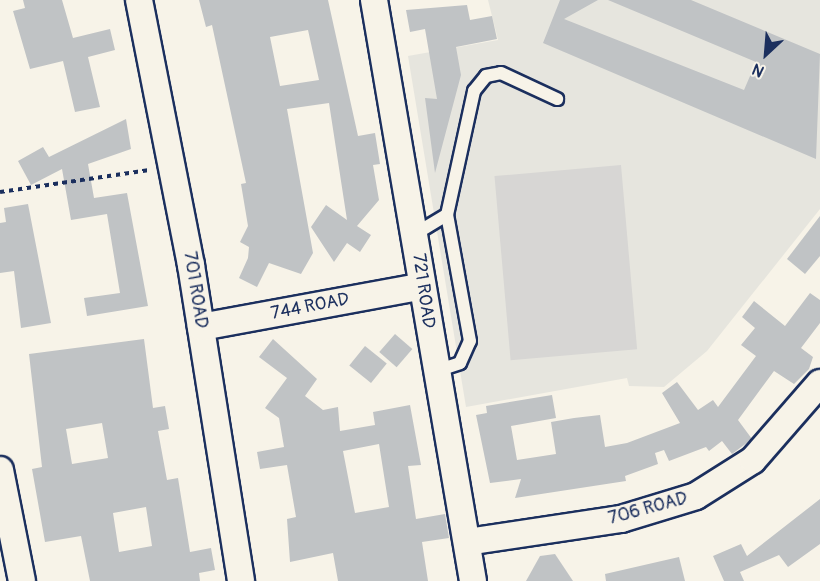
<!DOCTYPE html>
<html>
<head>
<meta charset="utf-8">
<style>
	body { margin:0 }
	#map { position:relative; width:820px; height:581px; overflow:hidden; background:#f7f3e8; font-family:Pangolin,sans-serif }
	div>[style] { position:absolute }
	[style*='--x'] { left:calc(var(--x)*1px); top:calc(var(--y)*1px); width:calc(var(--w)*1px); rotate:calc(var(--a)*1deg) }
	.built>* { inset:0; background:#e6e5de }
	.green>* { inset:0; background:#d7d6d4; transform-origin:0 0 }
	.building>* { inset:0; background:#c0c3c5; transform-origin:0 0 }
	.path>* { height:4px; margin-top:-2px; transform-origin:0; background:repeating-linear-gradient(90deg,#1b2f5e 0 4.5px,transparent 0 9px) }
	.roads { filter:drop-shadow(2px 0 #1b2f5e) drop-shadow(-2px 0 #1b2f5e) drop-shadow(0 2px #1b2f5e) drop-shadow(0 -2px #1b2f5e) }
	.service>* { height:12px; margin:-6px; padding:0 6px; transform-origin:6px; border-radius:6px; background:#f7f3e8 }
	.minor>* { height:26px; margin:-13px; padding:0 13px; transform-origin:13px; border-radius:13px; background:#f7f3e8 }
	span { translate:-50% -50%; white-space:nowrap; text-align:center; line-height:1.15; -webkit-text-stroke:4.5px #f7f3e8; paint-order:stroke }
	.street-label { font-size:18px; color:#1b2f5e }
	.north { position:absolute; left:736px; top:24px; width:60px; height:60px; -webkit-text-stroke:4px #f7f3e8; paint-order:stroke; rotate:206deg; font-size:16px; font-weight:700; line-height:24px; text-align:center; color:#1b2f5e }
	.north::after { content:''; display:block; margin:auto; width:21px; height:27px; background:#1b2f5e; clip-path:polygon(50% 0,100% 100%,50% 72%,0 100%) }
</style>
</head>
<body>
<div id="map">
	<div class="built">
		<div style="clip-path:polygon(488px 0,820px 0,820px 209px,707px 351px,664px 387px,629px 386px,627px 378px,466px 407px,408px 56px,498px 40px)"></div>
	</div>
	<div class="green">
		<div style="left:621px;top:165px;width:185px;height:127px;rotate:85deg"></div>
	</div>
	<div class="building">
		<div style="clip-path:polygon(23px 0,62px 0,73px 38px,110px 29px,115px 50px,88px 57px,100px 107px,75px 112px,63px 61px,30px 69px,13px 11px,25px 8px)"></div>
		<div style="clip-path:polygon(evenodd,199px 0,328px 0,358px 136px,375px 133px,380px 164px,373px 165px,379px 200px,357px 226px,371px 235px,360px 252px,347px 243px,334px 262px,311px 227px,326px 205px,347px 220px,329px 103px,287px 109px,313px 253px,301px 274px,269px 263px,257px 287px,239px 278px,248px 258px,249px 247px,240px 242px,248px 226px,241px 184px,246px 183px,212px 25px,206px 27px,199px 0,308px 30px,319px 80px,280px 86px,270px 37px,308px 30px)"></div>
		<div style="clip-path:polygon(560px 0,598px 0,564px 19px,744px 90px,756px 62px,608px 0,691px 0,820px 54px,816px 159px,543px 43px)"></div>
		<div style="clip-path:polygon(467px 5px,470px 20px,492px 16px,497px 39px,456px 47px,461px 75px,435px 173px,425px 98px,437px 99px,425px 29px,410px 32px,406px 10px)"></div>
		<div style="clip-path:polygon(126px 119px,131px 149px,88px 164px,94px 198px,127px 193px,148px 306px,87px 316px,84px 298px,120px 293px,107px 214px,71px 220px,62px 169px,31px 185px,18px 161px,43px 147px,49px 157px)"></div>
		<div style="clip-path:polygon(28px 204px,51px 323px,21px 328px,14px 271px,0 273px,0 223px,6px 222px,4px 208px)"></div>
		<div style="clip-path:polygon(820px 216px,820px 256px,805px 274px,787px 259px)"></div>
		<div style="clip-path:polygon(810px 293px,820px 300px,820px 323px,801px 348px,813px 357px,809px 369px,794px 384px,774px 371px,738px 420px,752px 439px,732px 454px,722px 441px,709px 451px,706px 447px,669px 461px,664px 450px,655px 453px,658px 464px,625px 476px,626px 481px,515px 498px,521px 479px,490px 483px,476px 415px,487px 413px,486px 406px,552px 395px,556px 418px,511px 426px,517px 460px,556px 454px,551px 422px,574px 418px,600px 415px,605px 447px,627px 443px,680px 423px,662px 393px,677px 382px,698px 410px,713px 400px,718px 407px,756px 356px,741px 345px,755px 328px,742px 317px,754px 301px,785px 326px)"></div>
		<div style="left:395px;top:334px;width:23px;height:24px;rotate:41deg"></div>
		<div style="clip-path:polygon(evenodd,144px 339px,153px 408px,165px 406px,169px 429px,158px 431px,167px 480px,178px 478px,190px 552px,211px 548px,215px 570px,199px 573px,200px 581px,90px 581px,81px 536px,45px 542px,32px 469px,42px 467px,29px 354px,144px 339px,102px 423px,108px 458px,72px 464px,66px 429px,102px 423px,144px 339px,146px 507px,152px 546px,119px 552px,113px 513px,146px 507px)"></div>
		<div style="clip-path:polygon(evenodd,273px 339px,317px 379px,305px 396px,323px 410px,338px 407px,340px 431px,375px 425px,373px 412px,410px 405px,421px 465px,408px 466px,416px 519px,445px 514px,449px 538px,422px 542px,428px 581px,338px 581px,333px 553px,290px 562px,287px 519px,296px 517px,287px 465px,260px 469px,257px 452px,284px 447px,279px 418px,265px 408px,287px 378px,259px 357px,273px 339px,379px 444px,389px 507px,355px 513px,343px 451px,379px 444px)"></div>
		<div style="left:365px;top:346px;width:28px;height:25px;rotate:39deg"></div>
		<div style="clip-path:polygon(820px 499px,820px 544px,788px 567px,779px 555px,740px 572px,744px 581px,724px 581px,713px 556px,741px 544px,747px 556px)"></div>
		<div style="clip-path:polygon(555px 554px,573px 581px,526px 581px,540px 556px)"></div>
		<div style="clip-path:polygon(679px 557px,685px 581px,606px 581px,605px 574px)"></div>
	</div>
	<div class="path">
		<div style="--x:0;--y:192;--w:151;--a:-8.4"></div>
	</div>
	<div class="roads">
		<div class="service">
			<div style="--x:415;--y:234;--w:37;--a:-31"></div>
			<div style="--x:447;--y:215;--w:127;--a:-77.7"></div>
			<div style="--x:474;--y:91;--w:19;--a:-51"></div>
			<div style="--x:486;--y:76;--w:15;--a:-11"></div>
			<div style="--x:501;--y:73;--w:62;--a:24.9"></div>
			<div style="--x:436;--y:371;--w:25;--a:-18"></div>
			<div style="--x:460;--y:363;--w:24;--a:-66"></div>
			<div style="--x:470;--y:341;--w:128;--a:-100.3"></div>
		</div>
		<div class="minor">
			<div style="--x:139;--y:0;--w:270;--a:78.9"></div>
			<div style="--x:191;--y:265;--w:320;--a:81"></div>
			<div style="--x:374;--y:0;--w:589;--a:80.33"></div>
			<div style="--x:201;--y:327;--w:222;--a:-10.4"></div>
			<div style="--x:0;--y:470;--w:113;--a:78.8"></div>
			<div style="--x:467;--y:542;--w:156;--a:-8.5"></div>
			<div style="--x:621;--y:519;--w:78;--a:-17"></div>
			<div style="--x:696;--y:496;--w:67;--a:-32.3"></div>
			<div style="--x:753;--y:460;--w:102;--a:-49"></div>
		</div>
	</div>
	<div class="street-label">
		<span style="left:195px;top:290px;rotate:81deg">701 ROAD</span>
		<span style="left:423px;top:291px;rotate:82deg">721 ROAD</span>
		<span style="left:310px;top:307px;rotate:-11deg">744 ROAD</span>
		<span style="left:648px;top:509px;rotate:-15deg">706 ROAD</span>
	</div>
	<div class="north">N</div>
</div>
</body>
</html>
